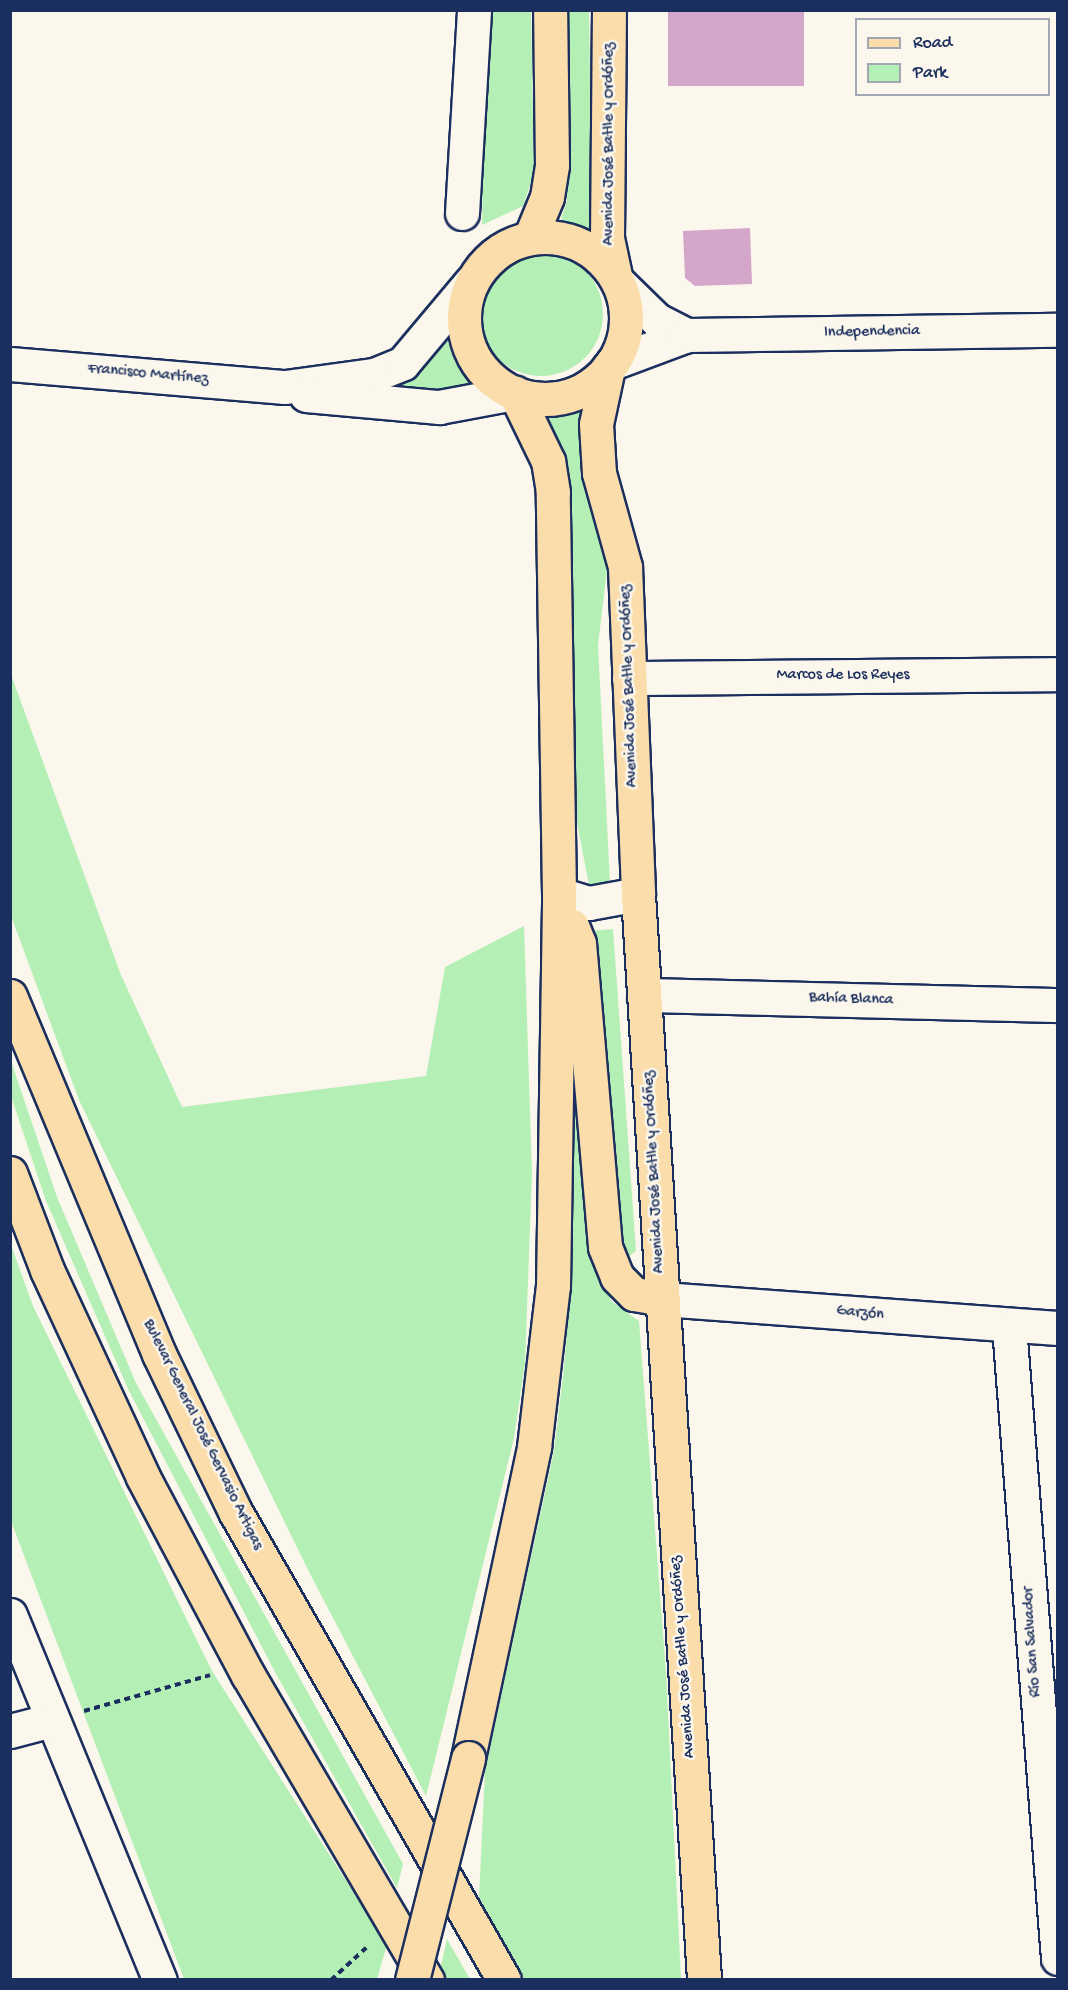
<!DOCTYPE html>
<html>
<head>
<meta charset="utf-8">
<style>
	body { margin:0 }
	#map { position:relative; width:1068px; height:1990px; overflow:hidden; background:#fbf7ec; font-family:"Gochi Hand",sans-serif }
	div>[style] { position:absolute }
	[style*='--x'] { left:calc(var(--x)*1px); top:calc(var(--y)*1px); width:calc(var(--w)*1px); rotate:calc(var(--a)*1deg) }
	.green>* { inset:0; background:#b4efb5 }
	.round { border-radius:50% }
	.building>* { inset:0; background:#d4a7ca; transform-origin:0 0 }
	.path>* { height:4px; margin-top:-2px; transform-origin:0; background:repeating-linear-gradient(90deg,#1b2f5e 0 6px,transparent 0 10.5px) }
	.roads { filter:drop-shadow(2px 0 #1b2f5e) drop-shadow(-2px 0 #1b2f5e) drop-shadow(0 2px #1b2f5e) drop-shadow(0 -2px #1b2f5e) }
	.minor>* { height:33px; margin:-16.5px; padding:0 16.5px; transform-origin:16.5px; border-radius:16.5px; background:#fbf7ec }
	.major>* { height:33px; margin:-16.5px; padding:0 16.5px; transform-origin:16.5px; border-radius:16.5px; background:#faddab }
	.major>.ring { margin:-16.5px; padding:0; box-sizing:content-box; background:none; border:33px solid #faddab; border-radius:50% }
	.bridges { filter:drop-shadow(2px 0 #1b2f5e) drop-shadow(-2px 0 #1b2f5e) drop-shadow(0 2px #1b2f5e) drop-shadow(0 -2px #1b2f5e) }
	.major-bridge>* { height:33px; margin:-16.5px; padding:0 16.5px; transform-origin:16.5px; border-radius:16.5px; background:#faddab }
	span { translate:-50% -50%; white-space:nowrap; text-align:center; line-height:1.15; -webkit-text-stroke:5px #fbf7ec; paint-order:stroke }
	.street-label { font-size:16px; color:#1b2f5e }
	.frame { position:absolute; inset:0; border:12px solid #1b2f5e; pointer-events:none }
	.legend { position:absolute; left:855px; top:18px; width:195px; height:78px; box-sizing:border-box; background:#fbf7ec; border:2px solid #a1a7b3; margin:0; padding:8px 10px; list-style:none; font-size:18px; color:#1b2f5e }
	.legend li { display:flex; align-items:center; gap:12px; height:30px }
	.legend b { width:30px; border:2px solid #a1a7b3 }
</style>
</head>
<body>
<div id="map">
	<div class="green">
		<div style="clip-path:polygon(486px 11px,531px 11px,534px 173px,523px 206px,482px 225px)"></div>
		<div style="clip-path:polygon(565px 11px,589px 11px,592px 230px,561px 219px,567px 201px)"></div>
		<div class="round" style="left:479px;top:252px;width:124px;height:124px"></div>
		<div style="clip-path:polygon(448px 341px,455px 362px,476px 387px,422px 393px,386px 385px,415px 372px)"></div>
		<div style="clip-path:polygon(581px 404px,580px 474px,608px 562px,598px 645px,610px 883px,590px 890px,572px 797px,569px 473px,564px 449px,541px 413px,563px 412px)"></div>
		<div style="clip-path:polygon(10px 672px,121px 975px,182px 1107px,426px 1076px,445px 967px,524px 926px,532px 1173px,525px 1363px,514px 1438px,426px 1796px,308px 1570px,79px 1100px,11px 916px)"></div>
		<div style="clip-path:polygon(613px 929px,636px 1251px,624px 1260px,618px 1252px,591px 931px)"></div>
		<div style="clip-path:polygon(573px 988px,598px 1264px,611px 1301px,639px 1321px,666px 1672px,681px 1979px,523px 1979px,479px 1897px,485px 1771px,554px 1451px,564px 1368px,573px 1260px)"></div>
		<div style="clip-path:polygon(11px 1061px,57px 1197px,136px 1383px,403px 1864px,397px 1888px,275px 1672px,128px 1389px,46px 1201px,11px 1096px)"></div>
		<div style="clip-path:polygon(11px 1245px,33px 1306px,212px 1671px,387px 1945px,377px 1979px,184px 1979px,11px 1521px)"></div>
		<div style="clip-path:polygon(447px 1939px,470px 1979px,445px 1979px,440px 1970px)"></div>
	</div>
	<div class="building">
		<div style="left:668px;top:10px;width:136px;height:76px"></div>
		<div style="clip-path:polygon(750px 228px,752px 284px,695px 286px,685px 278px,683px 231px)"></div>
	</div>
	<div class="path">
		<div style="--x:84;--y:1711;--w:131;--a:-15.9"></div>
		<div style="--x:331;--y:1980;--w:50;--a:-42.6"></div>
	</div>
	<div class="roads">
		<div class="minor">
			<div style="--x:462;--y:213;--w:203;--a:-86.6"></div>
			<div style="--x:618;--y:282;--w:54;--a:44.3"></div>
			<div style="--x:657;--y:320;--w:34;--a:27"></div>
			<div style="--x:612;--y:363;--w:80;--a:-20.5"></div>
			<div style="--x:687;--y:335;--w:371;--a:-0.8"></div>
			<div style="--x:10;--y:364;--w:276;--a:4.8"></div>
			<div style="--x:285;--y:387;--w:90;--a:-7.7"></div>
			<div style="--x:374;--y:375;--w:31;--a:-22"></div>
			<div style="--x:403;--y:363;--w:106;--a:-50"></div>
			<div style="--x:306;--y:395;--w:134;--a:5.2"></div>
			<div style="--x:439;--y:407;--w:76;--a:-10.6"></div>
			<div style="--x:629;--y:678;--w:429;--a:-0.5"></div>
			<div style="--x:559;--y:894;--w:31;--a:17"></div>
			<div style="--x:589;--y:903;--w:50;--a:-10.4"></div>
			<div style="--x:644;--y:995;--w:414;--a:1.4"></div>
			<div style="--x:662;--y:1299;--w:397;--a:4.2"></div>
			<div style="--x:1009;--y:1326;--w:634;--a:85.57"></div>
			<div style="--x:10;--y:1615;--w:395;--a:67.7"></div>
			<div style="--x:10;--y:1731;--w:43;--a:-14.7"></div>
		</div>
		<div class="major">
			<div style="--x:609;--y:10;--w:228;--a:90.5"></div>
			<div style="--x:607;--y:238;--w:40;--a:78"></div>
			<div class="ring" style="left:464px;top:237px;width:129px;height:129px"></div>
			<div style="--x:530;--y:238;--w:44;--a:-67.5"></div>
			<div style="--x:547;--y:197;--w:32;--a:-81"></div>
			<div style="--x:552;--y:165;--w:155;--a:-90.7"></div>
			<div style="--x:608;--y:368;--w:57;--a:102.1"></div>
			<div style="--x:596;--y:424;--w:49;--a:86.5"></div>
			<div style="--x:599;--y:473;--w:98;--a:74.5"></div>
			<div style="--x:625;--y:567;--w:327;--a:87.7"></div>
			<div style="--x:638;--y:894;--w:1088;--a:86.52"></div>
			<div style="--x:572;--y:926;--w:18;--a:68"></div>
			<div style="--x:579;--y:943;--w:305;--a:85.1"></div>
			<div style="--x:605;--y:1247;--w:32;--a:68"></div>
			<div style="--x:617;--y:1277;--w:24;--a:45"></div>
			<div style="--x:634;--y:1294;--w:28;--a:10"></div>
			<div style="--x:10;--y:996;--w:388;--a:67.4"></div>
			<div style="--x:159;--y:1354;--w:177;--a:64.2"></div>
			<div style="--x:236;--y:1513;--w:538;--a:60.15"></div>
			<div style="--x:10;--y:1173;--w:104;--a:69.1"></div>
			<div style="--x:47;--y:1270;--w:228;--a:65.1"></div>
			<div style="--x:143;--y:1477;--w:224;--a:62.1"></div>
			<div style="--x:248;--y:1675;--w:354;--a:59.6"></div>
			<div style="--x:468;--y:1758;--w:318;--a:-78"></div>
			<div style="--x:534;--y:1447;--w:162;--a:-83.3"></div>
			<div style="--x:553;--y:1286;--w:392;--a:-89.1"></div>
			<div style="--x:559;--y:894;--w:402;--a:-90.9"></div>
			<div style="--x:553;--y:492;--w:31;--a:-99"></div>
			<div style="--x:548;--y:461;--w:76;--a:-115.9"></div>
		</div>
	</div>
	<div class="bridges">
		<div class="major-bridge">
			<div style="--x:412;--y:1980;--w:229;--a:-75.8"></div>
		</div>
	</div>
	<div class="street-label">
		<span style="left:610px;top:144px;rotate:-90deg">Avenida José Batlle y Ordóñez</span>
		<span style="left:872px;top:333px;rotate:-1deg">Independencia</span>
		<span style="left:148px;top:375px;rotate:5deg">Francisco Martínez</span>
		<span style="left:843px;top:676px">Marcos de Los Reyes</span>
		<span style="left:630px;top:686px;rotate:-92deg">Avenida José Batlle y Ordóñez</span>
		<span style="left:851px;top:1000px;rotate:2deg">Bahía Blanca</span>
		<span style="left:655px;top:1172px;rotate:-93deg">Avenida José Batlle y Ordóñez</span>
		<span style="left:860px;top:1314px;rotate:5deg">Garzón</span>
		<span style="left:202px;top:1435px;rotate:64deg">Bulevar General José Gervasio Artigas</span>
		<span style="left:1033px;top:1642px;rotate:-94deg">Río San Salvador</span>
		<span style="left:684px;top:1657px;rotate:-94deg">Avenida José Batlle y Ordóñez</span>
	</div>
	<div class="frame"></div>
	<ul class="legend">
	<li><b style="height:8px;background:#faddab"></b>Road</li>
	<li><b style="height:16px;background:#b4efb5"></b>Park</li>
	</ul>
</div>
</body>
</html>
